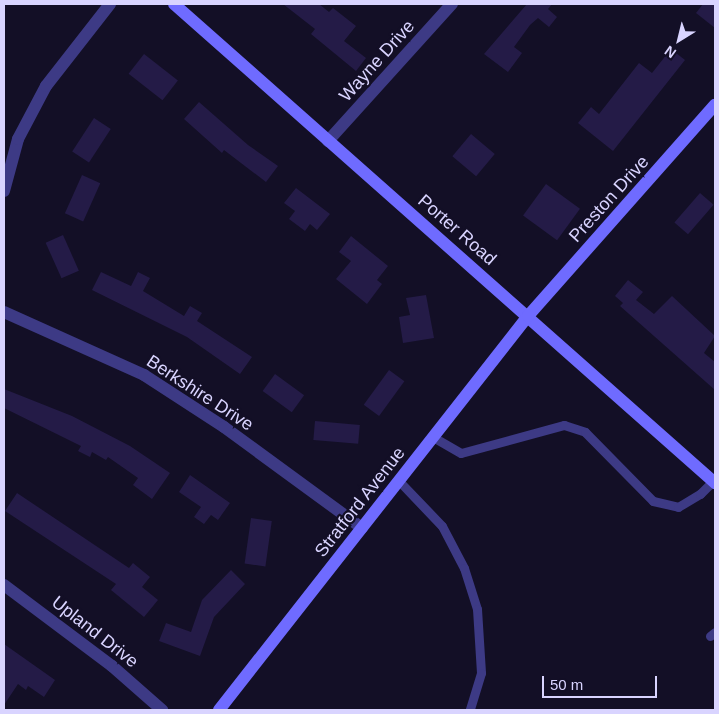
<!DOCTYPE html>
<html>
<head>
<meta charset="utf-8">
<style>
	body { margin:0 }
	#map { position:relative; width:719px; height:714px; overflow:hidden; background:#130f26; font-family:Arial,sans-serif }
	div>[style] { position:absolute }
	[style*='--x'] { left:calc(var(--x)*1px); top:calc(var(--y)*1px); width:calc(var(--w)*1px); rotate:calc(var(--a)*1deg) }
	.building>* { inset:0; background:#241b47; transform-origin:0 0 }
	.lane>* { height:9px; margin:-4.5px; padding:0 4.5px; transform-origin:4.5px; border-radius:4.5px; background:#3d3a85 }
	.street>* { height:12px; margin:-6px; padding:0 6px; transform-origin:6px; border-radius:6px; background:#3d3a85 }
	.secondary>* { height:12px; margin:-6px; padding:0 6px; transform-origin:6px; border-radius:6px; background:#6f6bff }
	span { translate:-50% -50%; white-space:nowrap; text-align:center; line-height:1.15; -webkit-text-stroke:4.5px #130f26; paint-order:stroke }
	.street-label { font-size:18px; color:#d9d4ff }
	.frame { position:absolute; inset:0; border:5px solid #d9d4ff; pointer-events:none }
	.north { position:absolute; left:654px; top:15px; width:50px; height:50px; -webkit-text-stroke:4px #130f26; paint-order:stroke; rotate:216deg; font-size:14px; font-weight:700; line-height:20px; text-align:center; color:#d9d4ff }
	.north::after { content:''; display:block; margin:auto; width:18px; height:22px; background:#d9d4ff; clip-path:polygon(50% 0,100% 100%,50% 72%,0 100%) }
	.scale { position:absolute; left:542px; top:676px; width:115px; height:22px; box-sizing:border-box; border:2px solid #d9d4ff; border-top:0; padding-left:6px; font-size:15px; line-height:18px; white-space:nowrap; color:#d9d4ff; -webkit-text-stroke:4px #130f26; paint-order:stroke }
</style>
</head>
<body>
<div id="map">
	<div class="building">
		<div style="clip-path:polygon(283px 4px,319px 4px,329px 12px,333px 8px,356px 26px,344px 41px,366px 58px,356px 71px,311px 34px,315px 29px)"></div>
		<div style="clip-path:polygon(527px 4px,552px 4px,548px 9px,557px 17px,549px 27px,538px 18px,530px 25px,514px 47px,522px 53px,508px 72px,484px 54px)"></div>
		<div style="clip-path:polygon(703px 4px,715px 4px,715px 28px,696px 13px)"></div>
		<div style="clip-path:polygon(671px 49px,685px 60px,613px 151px,578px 123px,591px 107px,599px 114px,639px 63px,652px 73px)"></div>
		<div style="left:144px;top:54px;width:43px;height:25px;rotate:38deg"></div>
		<div style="clip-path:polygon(199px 102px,248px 145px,278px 166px,266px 182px,224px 150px,222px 153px,184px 119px)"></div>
		<div style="left:94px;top:118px;width:20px;height:40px;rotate:33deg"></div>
		<div style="left:471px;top:134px;width:31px;height:29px;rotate:40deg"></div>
		<div style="left:82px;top:175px;width:20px;height:42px;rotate:24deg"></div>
		<div style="left:546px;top:184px;width:42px;height:39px;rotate:36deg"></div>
		<div style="clip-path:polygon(296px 188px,330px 214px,317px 230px,310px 224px,305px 231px,289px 219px,295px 211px,284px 203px)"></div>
		<div style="left:700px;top:193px;width:18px;height:39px;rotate:41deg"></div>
		<div style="left:63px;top:235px;width:39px;height:19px;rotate:66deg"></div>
		<div style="clip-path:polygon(351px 236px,388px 266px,377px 280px,382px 284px,367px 304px,336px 279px,351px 261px,339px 252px)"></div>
		<div style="clip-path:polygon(101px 272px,131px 286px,138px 272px,150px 278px,143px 291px,184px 316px,190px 306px,202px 313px,197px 321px,252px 357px,240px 374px,187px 337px,92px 290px)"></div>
		<div style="clip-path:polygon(628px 280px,643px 292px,636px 300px,654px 314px,672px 296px,715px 336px,704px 353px,715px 362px,715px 390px,620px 306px,623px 303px,615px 296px)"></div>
		<div style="clip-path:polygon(426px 295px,434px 338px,403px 343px,399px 317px,410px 315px,406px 298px)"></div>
		<div style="left:389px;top:370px;width:19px;height:43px;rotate:36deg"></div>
		<div style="left:275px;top:374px;width:36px;height:21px;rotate:36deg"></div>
		<div style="clip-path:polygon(4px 389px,72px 416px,130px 446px,170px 473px,152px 499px,133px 485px,138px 478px,108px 457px,106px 460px,92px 452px,90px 457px,78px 451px,81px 446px,4px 408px)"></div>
		<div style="left:315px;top:421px;width:45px;height:19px;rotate:5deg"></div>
		<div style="clip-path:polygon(190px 475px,230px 503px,218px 520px,211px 515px,204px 524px,194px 517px,201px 507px,179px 492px)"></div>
		<div style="clip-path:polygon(17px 493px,129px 568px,133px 563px,150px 577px,142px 587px,158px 600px,144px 617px,111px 590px,116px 584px,5px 511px)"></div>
		<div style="left:251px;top:518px;width:21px;height:46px;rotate:8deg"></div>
		<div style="clip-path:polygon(231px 570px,245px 584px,214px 617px,200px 656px,159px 641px,166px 623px,191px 632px,202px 600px)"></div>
		<div style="clip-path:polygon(4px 644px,55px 680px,44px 697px,28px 686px,26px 690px,18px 684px,4px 705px)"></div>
	</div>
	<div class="lane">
		<div style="--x:433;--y:437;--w:32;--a:30"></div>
		<div style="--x:461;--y:453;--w:107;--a:-15.2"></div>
		<div style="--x:564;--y:425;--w:22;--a:18"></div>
		<div style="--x:585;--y:432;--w:97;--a:45.4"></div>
		<div style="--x:653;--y:501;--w:26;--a:13"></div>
		<div style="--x:678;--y:507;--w:26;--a:-31"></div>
		<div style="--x:700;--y:494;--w:18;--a:-45"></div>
		<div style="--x:399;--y:481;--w:62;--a:46.3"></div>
		<div style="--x:442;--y:526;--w:47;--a:62.4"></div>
		<div style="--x:464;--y:568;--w:43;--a:72.4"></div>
		<div style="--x:477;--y:609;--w:64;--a:86.4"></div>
		<div style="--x:481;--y:673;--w:39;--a:107"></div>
		<div style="--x:710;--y:636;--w:6;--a:-39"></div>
	</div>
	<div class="street">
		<div style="--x:328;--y:141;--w:185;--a:-47.9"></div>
		<div style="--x:4;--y:191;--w:54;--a:-74.9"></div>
		<div style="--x:18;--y:139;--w:60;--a:-62.2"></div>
		<div style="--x:46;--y:86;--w:104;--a:-52"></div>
		<div style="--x:4;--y:312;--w:154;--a:24.2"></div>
		<div style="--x:144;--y:375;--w:95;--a:33"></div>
		<div style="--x:224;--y:427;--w:171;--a:36.2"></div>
		<div style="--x:4;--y:585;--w:135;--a:36.9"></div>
		<div style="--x:112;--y:666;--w:67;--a:41.3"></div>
	</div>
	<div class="secondary">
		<div style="--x:174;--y:4;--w:723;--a:41.52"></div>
		<div style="--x:219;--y:710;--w:501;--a:-51.89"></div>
		<div style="--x:528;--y:316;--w:282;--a:-48.5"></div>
	</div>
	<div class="street-label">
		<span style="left:377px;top:61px;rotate:-48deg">Wayne Drive</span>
		<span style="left:609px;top:199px;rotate:-48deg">Preston Drive</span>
		<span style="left:457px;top:230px;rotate:41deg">Porter Road</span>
		<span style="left:200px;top:393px;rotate:33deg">Berkshire Drive</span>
		<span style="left:360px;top:502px;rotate:-52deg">Stratford Avenue</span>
		<span style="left:95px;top:632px;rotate:38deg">Upland Drive</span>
	</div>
	<div class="frame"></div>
	<div class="north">N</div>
	<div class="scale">50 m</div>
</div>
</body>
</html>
